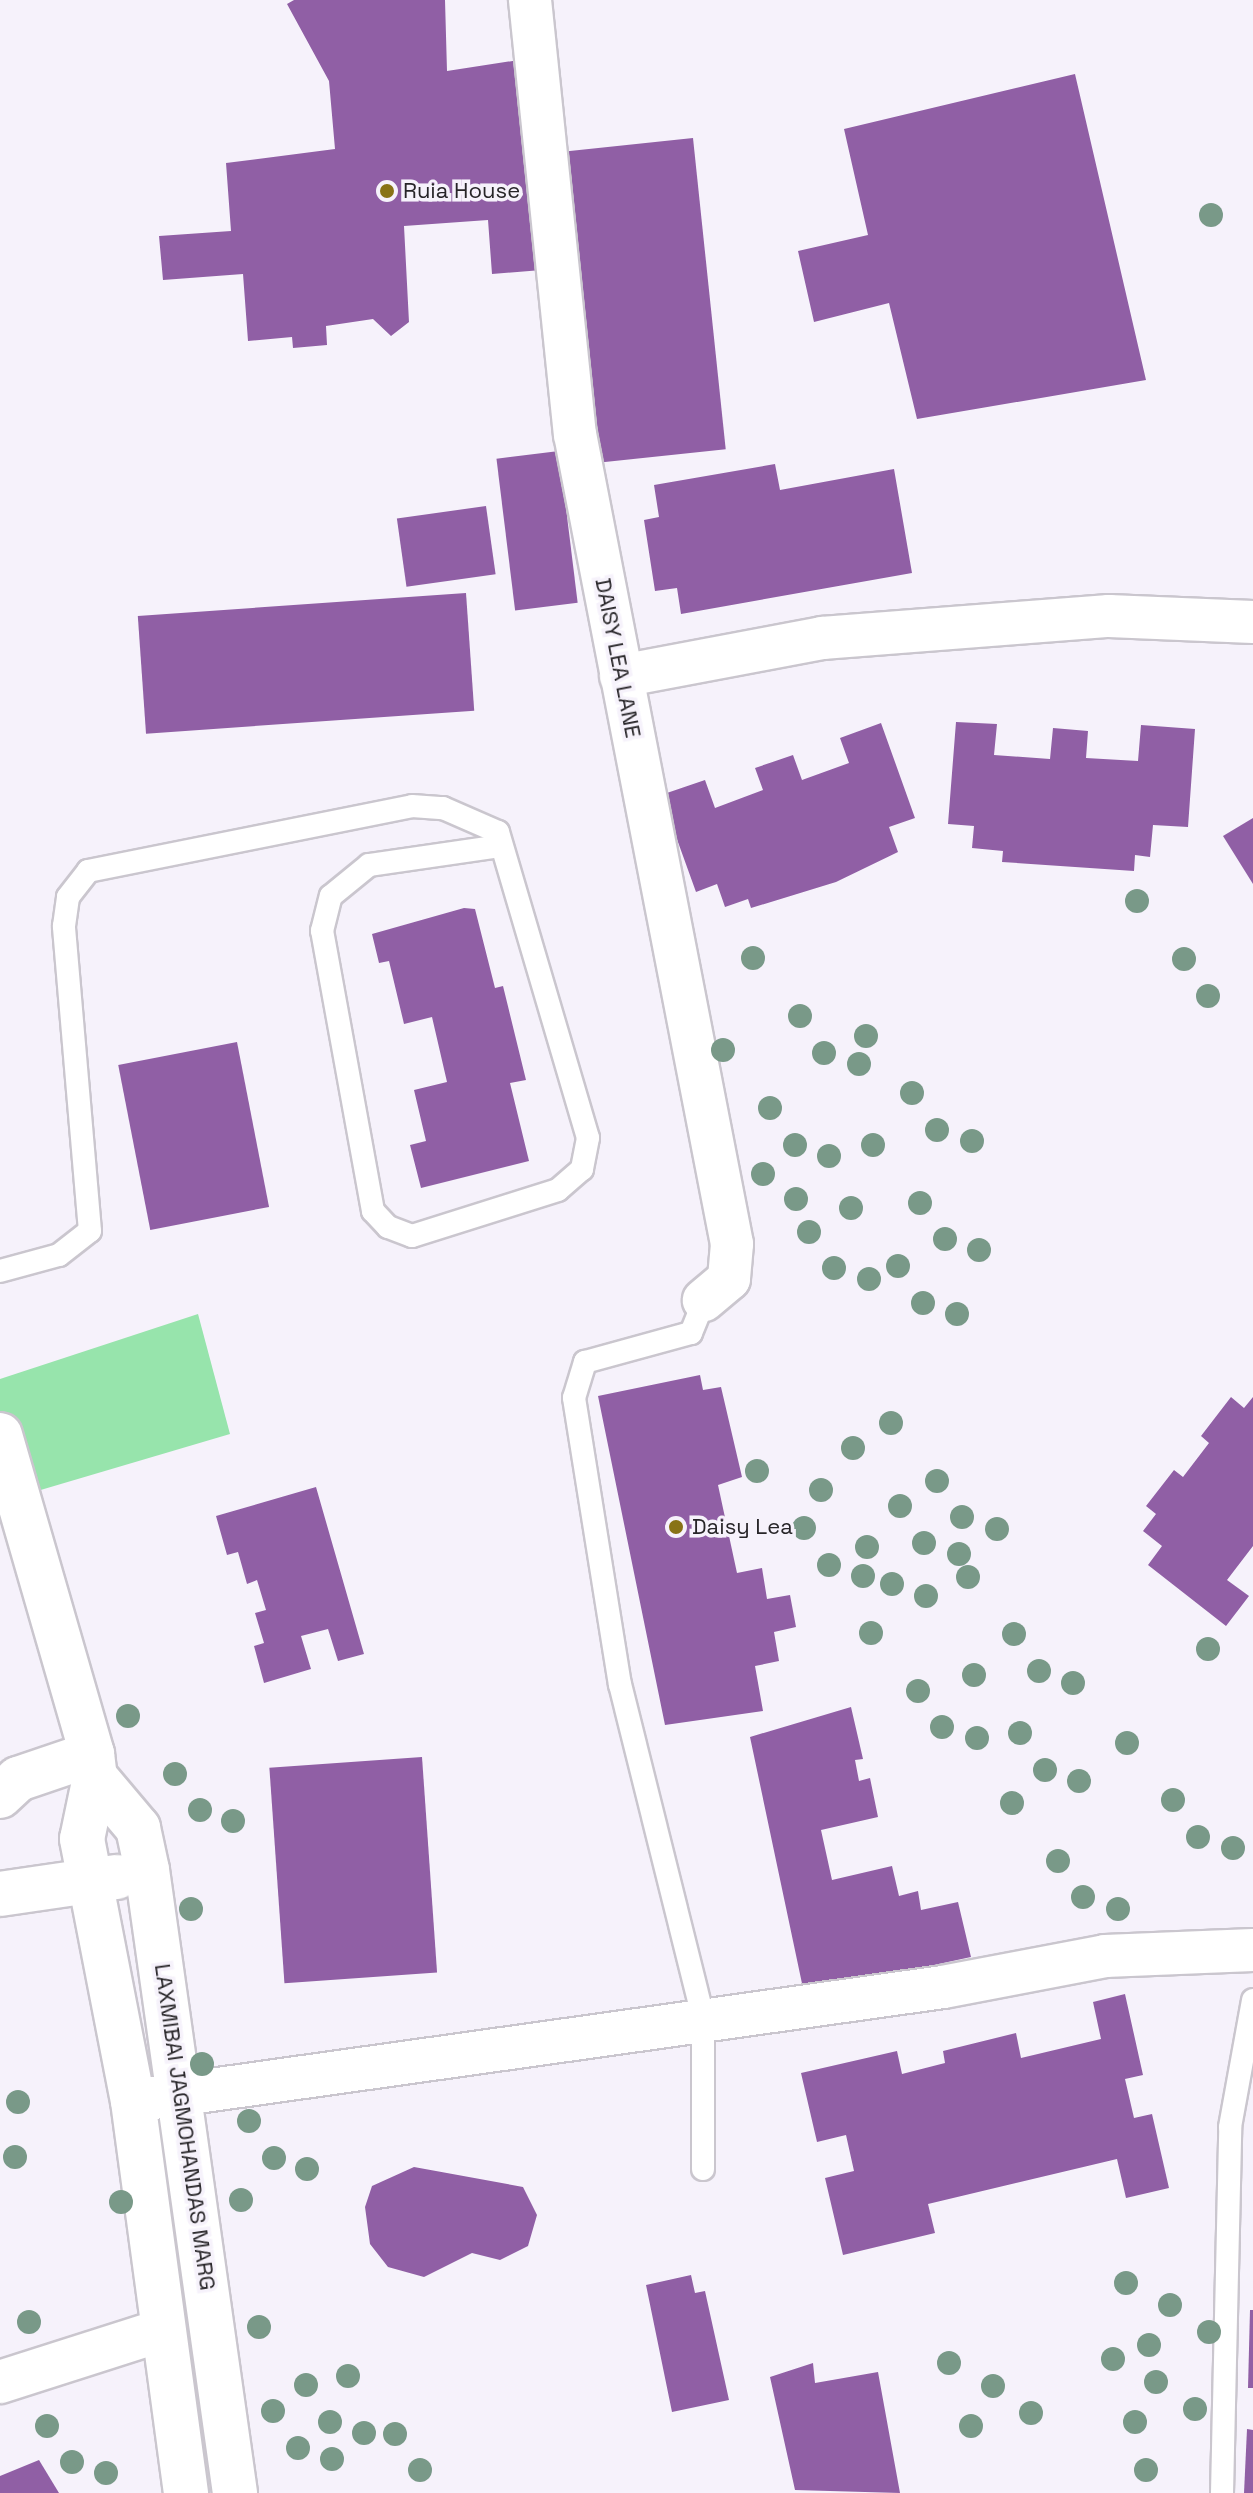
<!DOCTYPE html>
<html>
<head>
<meta charset="utf-8">
<style>
	body { margin:0 }
	#map { position:relative; width:1253px; height:2493px; overflow:hidden; background:#f6f2fb; font-family:"Space Grotesk",sans-serif }
	div>[style] { position:absolute }
	[style*='--x'] { left:calc(var(--x)*1px); top:calc(var(--y)*1px); width:calc(var(--w)*1px); rotate:calc(var(--a)*1deg) }
	.green>* { inset:0; background:#97e4ac }
	.building>* { inset:0; background:#905fa5; transform-origin:0 0 }
	.roads { filter:drop-shadow(2px 0 #cac6ce) drop-shadow(-2px 0 #cac6ce) drop-shadow(0 2px #cac6ce) drop-shadow(0 -2px #cac6ce) }
	.lane>* { height:22px; margin:-11px; padding:0 11px; transform-origin:11px; border-radius:11px; background:#fff }
	.street>* { height:42px; margin:-21px; padding:0 21px; transform-origin:21px; border-radius:21px; background:#fff }
	.secondary>* { height:44px; margin:-22px; padding:0 22px; transform-origin:22px; border-radius:22px; background:#fff }
	.trees>* { width:24px; height:24px; margin:-12px; border-radius:50%; background:#799988 }
	.dots>* { width:22px; height:22px; translate:-50% -50%; box-sizing:border-box; border:4px solid #f6f2fb; border-radius:50% }
	span { translate:-50% -50%; white-space:nowrap; text-align:center; line-height:1.15; -webkit-text-stroke:7px #f6f2fb; paint-order:stroke }
	.poi-label { font-size:22px; color:#272528 }
	.left { translate:0 -50%; text-align:left }
	.street-label { font-size:22px; color:#272528 }
</style>
</head>
<body>
<div id="map">
	<div class="green">
		<div style="clip-path:polygon(198px 1314px,230px 1434px,0 1502px,0 1379px)"></div>
	</div>
	<div class="building">
		<div style="clip-path:polygon(294px 0,445px 0,447px 71px,532px 58px,554px 269px,492px 274px,488px 220px,404px 226px,409px 322px,391px 336px,373px 319px,326px 326px,327px 345px,293px 348px,292px 337px,248px 341px,243px 274px,163px 280px,159px 236px,231px 231px,226px 163px,335px 149px,329px 81px,287px 4px)"></div>
		<div style="clip-path:polygon(1075px 74px,1146px 380px,917px 419px,889px 303px,814px 322px,798px 251px,868px 235px,844px 129px)"></div>
		<div style="left:693px;top:138px;width:313px;height:131px;rotate:84deg"></div>
		<div style="left:559px;top:451px;width:153px;height:63px;rotate:83deg"></div>
		<div style="clip-path:polygon(775px 464px,780px 490px,894px 469px,912px 573px,681px 614px,677px 588px,655px 591px,644px 520px,659px 517px,654px 485px)"></div>
		<div style="left:486px;top:506px;width:69px;height:90px;rotate:82deg"></div>
		<div style="left:466px;top:593px;width:118px;height:329px;rotate:86deg"></div>
		<div style="clip-path:polygon(956px 722px,997px 724px,994px 755px,1050px 759px,1053px 728px,1088px 731px,1086px 758px,1138px 761px,1141px 725px,1195px 729px,1188px 827px,1153px 825px,1150px 857px,1135px 855px,1134px 871px,1002px 862px,1003px 851px,972px 848px,974px 826px,948px 824px)"></div>
		<div style="clip-path:polygon(881px 723px,915px 818px,889px 827px,898px 852px,836px 882px,751px 908px,748px 899px,725px 907px,717px 884px,696px 892px,661px 795px,705px 780px,715px 808px,763px 790px,755px 768px,793px 755px,802px 780px,849px 763px,840px 738px)"></div>
		<div style="clip-path:polygon(1253px 818px,1253px 884px,1223px 836px)"></div>
		<div style="clip-path:polygon(464px 908px,475px 909px,495px 988px,503px 986px,526px 1080px,510px 1083px,529px 1161px,421px 1188px,410px 1145px,426px 1141px,414px 1090px,447px 1082px,432px 1017px,404px 1024px,389px 961px,379px 963px,372px 934px)"></div>
		<div style="left:237px;top:1042px;width:168px;height:121px;rotate:79deg"></div>
		<div style="clip-path:polygon(700px 1375px,703px 1390px,721px 1387px,742px 1477px,718px 1485px,737px 1573px,762px 1568px,767px 1599px,790px 1595px,796px 1627px,774px 1632px,779px 1661px,755px 1666px,763px 1711px,665px 1725px,598px 1396px)"></div>
		<div style="clip-path:polygon(1231px 1397px,1244px 1408px,1253px 1397px,1253px 1546px,1227px 1580px,1249px 1596px,1226px 1626px,1148px 1565px,1162px 1546px,1143px 1531px,1156px 1514px,1146px 1506px,1174px 1470px,1183px 1477px,1209px 1443px,1201px 1436px)"></div>
		<div style="clip-path:polygon(316px 1487px,364px 1654px,338px 1661px,328px 1629px,301px 1636px,311px 1669px,264px 1683px,254px 1646px,264px 1643px,255px 1613px,266px 1610px,257px 1580px,247px 1584px,238px 1552px,227px 1555px,216px 1516px)"></div>
		<div style="clip-path:polygon(851px 1707px,863px 1759px,855px 1760px,859px 1781px,870px 1778px,878px 1817px,821px 1830px,832px 1880px,892px 1866px,899px 1896px,918px 1891px,921px 1910px,958px 1902px,971px 1957px,804px 1993px,750px 1737px)"></div>
		<div style="left:422px;top:1757px;width:216px;height:153px;rotate:86deg"></div>
		<div style="clip-path:polygon(1125px 1994px,1143px 2075px,1125px 2079px,1134px 2118px,1152px 2114px,1169px 2188px,1126px 2198px,1117px 2159px,928px 2204px,935px 2233px,843px 2255px,825px 2178px,854px 2171px,846px 2135px,817px 2142px,801px 2073px,897px 2051px,902px 2074px,945px 2063px,943px 2051px,1016px 2033px,1021px 2058px,1101px 2039px,1093px 2002px)"></div>
		<div style="clip-path:polygon(414px 2167px,523px 2187px,537px 2215px,528px 2246px,500px 2260px,472px 2253px,424px 2277px,388px 2267px,370px 2244px,365px 2207px,372px 2186px)"></div>
		<div style="clip-path:polygon(691px 2275px,695px 2293px,705px 2291px,729px 2400px,672px 2412px,646px 2285px)"></div>
		<div style="clip-path:polygon(1250px 2310px,1253px 2310px,1253px 2388px,1248px 2388px)"></div>
		<div style="clip-path:polygon(813px 2363px,815px 2383px,878px 2372px,900px 2493px,795px 2490px,770px 2377px)"></div>
		<div style="clip-path:polygon(1247px 2429px,1253px 2430px,1253px 2493px,1244px 2493px)"></div>
		<div style="clip-path:polygon(39px 2460px,59px 2493px,0 2493px,0 2476px)"></div>
	</div>
	<div class="roads">
		<div class="lane">
			<div style="--x:0;--y:1271;--w:61;--a:-15.2"></div>
			<div style="--x:59;--y:1255;--w:39;--a:-38"></div>
			<div style="--x:90;--y:1231;--w:306;--a:-94.9"></div>
			<div style="--x:64;--y:926;--w:29;--a:-82"></div>
			<div style="--x:68;--y:897;--w:33;--a:-52"></div>
			<div style="--x:88;--y:871;--w:330;--a:-11.3"></div>
			<div style="--x:412;--y:806;--w:31;--a:4"></div>
			<div style="--x:443;--y:808;--w:60;--a:23.6"></div>
			<div style="--x:498;--y:832;--w:319;--a:73.6"></div>
			<div style="--x:588;--y:1138;--w:32;--a:101"></div>
			<div style="--x:582;--y:1169;--w:32;--a:139"></div>
			<div style="--x:558;--y:1190;--w:153;--a:162.5"></div>
			<div style="--x:412;--y:1236;--w:26;--a:-159"></div>
			<div style="--x:388;--y:1227;--w:22;--a:-133"></div>
			<div style="--x:373;--y:1211;--w:285;--a:-100.3"></div>
			<div style="--x:322;--y:931;--w:36;--a:-76"></div>
			<div style="--x:331;--y:896;--w:49;--a:-39.2"></div>
			<div style="--x:369;--y:865;--w:133;--a:-8.2"></div>
			<div style="--x:703;--y:2169;--w:152;--a:-90"></div>
			<div style="--x:703;--y:2017;--w:342;--a:-104"></div>
			<div style="--x:620;--y:1685;--w:291;--a:-99.1"></div>
			<div style="--x:574;--y:1398;--w:38;--a:-73"></div>
			<div style="--x:585;--y:1362;--w:110;--a:-15.3"></div>
			<div style="--x:691;--y:1333;--w:35;--a:-68"></div>
			<div style="--x:1222;--y:2493;--w:366;--a:-88.7"></div>
			<div style="--x:1230;--y:2127;--w:129;--a:-79.7"></div>
		</div>
		<div class="street">
			<div style="--x:530;--y:0;--w:436;--a:84.1"></div>
			<div style="--x:575;--y:434;--w:825;--a:79.03"></div>
			<div style="--x:732;--y:1244;--w:35;--a:95"></div>
			<div style="--x:729;--y:1279;--w:33;--a:140"></div>
			<div style="--x:621;--y:676;--w:205;--a:-10.7"></div>
			<div style="--x:822;--y:638;--w:288;--a:-4.4"></div>
			<div style="--x:1109;--y:616;--w:144;--a:2.4"></div>
			<div style="--x:133;--y:2101;--w:818;--a:-8.01"></div>
			<div style="--x:943;--y:1987;--w:165;--a:-10.8"></div>
			<div style="--x:1105;--y:1956;--w:148;--a:-2.3"></div>
			<div style="--x:0;--y:2382;--w:168;--a:-17.7"></div>
		</div>
		<div class="secondary">
			<div style="--x:0;--y:1435;--w:332;--a:73.9"></div>
			<div style="--x:92;--y:1754;--w:23;--a:83"></div>
			<div style="--x:95;--y:1777;--w:63;--a:101.8"></div>
			<div style="--x:82;--y:1839;--w:267;--a:79"></div>
			<div style="--x:133;--y:2101;--w:396;--a:82.3"></div>
			<div style="--x:95;--y:1777;--w:67;--a:49.9"></div>
			<div style="--x:138;--y:1828;--w:43;--a:77.9"></div>
			<div style="--x:147;--y:1870;--w:629;--a:81.96"></div>
			<div style="--x:0;--y:1796;--w:25;--a:-43"></div>
			<div style="--x:18;--y:1779;--w:78;--a:-18.7"></div>
			<div style="--x:0;--y:1894;--w:118;--a:-8.3"></div>
		</div>
	</div>
	<div class="trees">
		<div style="left:1211px;top:215px"></div>
		<div style="left:1137px;top:901px"></div>
		<div style="left:753px;top:958px"></div>
		<div style="left:1184px;top:959px"></div>
		<div style="left:1208px;top:996px"></div>
		<div style="left:800px;top:1016px"></div>
		<div style="left:866px;top:1036px"></div>
		<div style="left:723px;top:1050px"></div>
		<div style="left:824px;top:1053px"></div>
		<div style="left:859px;top:1064px"></div>
		<div style="left:912px;top:1093px"></div>
		<div style="left:770px;top:1108px"></div>
		<div style="left:937px;top:1130px"></div>
		<div style="left:972px;top:1141px"></div>
		<div style="left:795px;top:1145px"></div>
		<div style="left:873px;top:1145px"></div>
		<div style="left:829px;top:1156px"></div>
		<div style="left:763px;top:1174px"></div>
		<div style="left:796px;top:1199px"></div>
		<div style="left:920px;top:1203px"></div>
		<div style="left:851px;top:1208px"></div>
		<div style="left:809px;top:1232px"></div>
		<div style="left:945px;top:1239px"></div>
		<div style="left:979px;top:1250px"></div>
		<div style="left:898px;top:1266px"></div>
		<div style="left:834px;top:1268px"></div>
		<div style="left:869px;top:1279px"></div>
		<div style="left:923px;top:1303px"></div>
		<div style="left:957px;top:1314px"></div>
		<div style="left:891px;top:1423px"></div>
		<div style="left:853px;top:1448px"></div>
		<div style="left:757px;top:1471px"></div>
		<div style="left:937px;top:1481px"></div>
		<div style="left:821px;top:1490px"></div>
		<div style="left:900px;top:1506px"></div>
		<div style="left:962px;top:1517px"></div>
		<div style="left:804px;top:1528px"></div>
		<div style="left:997px;top:1529px"></div>
		<div style="left:924px;top:1543px"></div>
		<div style="left:867px;top:1547px"></div>
		<div style="left:959px;top:1554px"></div>
		<div style="left:829px;top:1565px"></div>
		<div style="left:863px;top:1576px"></div>
		<div style="left:968px;top:1577px"></div>
		<div style="left:892px;top:1584px"></div>
		<div style="left:926px;top:1596px"></div>
		<div style="left:871px;top:1633px"></div>
		<div style="left:1014px;top:1634px"></div>
		<div style="left:1208px;top:1649px"></div>
		<div style="left:1039px;top:1671px"></div>
		<div style="left:974px;top:1675px"></div>
		<div style="left:1073px;top:1683px"></div>
		<div style="left:918px;top:1691px"></div>
		<div style="left:128px;top:1716px"></div>
		<div style="left:942px;top:1727px"></div>
		<div style="left:1020px;top:1733px"></div>
		<div style="left:977px;top:1738px"></div>
		<div style="left:1127px;top:1743px"></div>
		<div style="left:1045px;top:1770px"></div>
		<div style="left:175px;top:1774px"></div>
		<div style="left:1079px;top:1781px"></div>
		<div style="left:1173px;top:1800px"></div>
		<div style="left:1012px;top:1803px"></div>
		<div style="left:200px;top:1810px"></div>
		<div style="left:233px;top:1821px"></div>
		<div style="left:1198px;top:1837px"></div>
		<div style="left:1233px;top:1848px"></div>
		<div style="left:1058px;top:1861px"></div>
		<div style="left:1083px;top:1897px"></div>
		<div style="left:191px;top:1909px"></div>
		<div style="left:1118px;top:1909px"></div>
		<div style="left:202px;top:2064px"></div>
		<div style="left:18px;top:2102px"></div>
		<div style="left:249px;top:2121px"></div>
		<div style="left:15px;top:2157px"></div>
		<div style="left:274px;top:2158px"></div>
		<div style="left:307px;top:2169px"></div>
		<div style="left:241px;top:2200px"></div>
		<div style="left:121px;top:2202px"></div>
		<div style="left:1126px;top:2283px"></div>
		<div style="left:1170px;top:2305px"></div>
		<div style="left:29px;top:2322px"></div>
		<div style="left:259px;top:2327px"></div>
		<div style="left:1209px;top:2332px"></div>
		<div style="left:1149px;top:2345px"></div>
		<div style="left:1113px;top:2359px"></div>
		<div style="left:949px;top:2363px"></div>
		<div style="left:348px;top:2376px"></div>
		<div style="left:1156px;top:2382px"></div>
		<div style="left:306px;top:2385px"></div>
		<div style="left:993px;top:2386px"></div>
		<div style="left:1195px;top:2409px"></div>
		<div style="left:273px;top:2411px"></div>
		<div style="left:1031px;top:2413px"></div>
		<div style="left:330px;top:2422px"></div>
		<div style="left:1135px;top:2422px"></div>
		<div style="left:47px;top:2426px"></div>
		<div style="left:971px;top:2426px"></div>
		<div style="left:364px;top:2433px"></div>
		<div style="left:395px;top:2434px"></div>
		<div style="left:298px;top:2448px"></div>
		<div style="left:332px;top:2459px"></div>
		<div style="left:72px;top:2462px"></div>
		<div style="left:420px;top:2470px"></div>
		<div style="left:1146px;top:2470px"></div>
		<div style="left:106px;top:2473px"></div>
	</div>
	<div class="dots">
		<div style="left:387px;top:191px;background:#887316"></div>
		<div style="left:676px;top:1527px;background:#887316"></div>
	</div>
	<div class="poi-label">
		<span class="left" style="left:403px;top:191px">Ruia House</span>
		<span class="left" style="left:692px;top:1527px">Daisy Lea</span>
	</div>
	<div class="street-label">
		<span style="left:618px;top:658px;rotate:79deg">DAISY LEA LANE</span>
		<span style="left:185px;top:2127px;rotate:82deg">LAXMIBAI JAGMOHANDAS MARG</span>
	</div>
</div>
</body>
</html>
